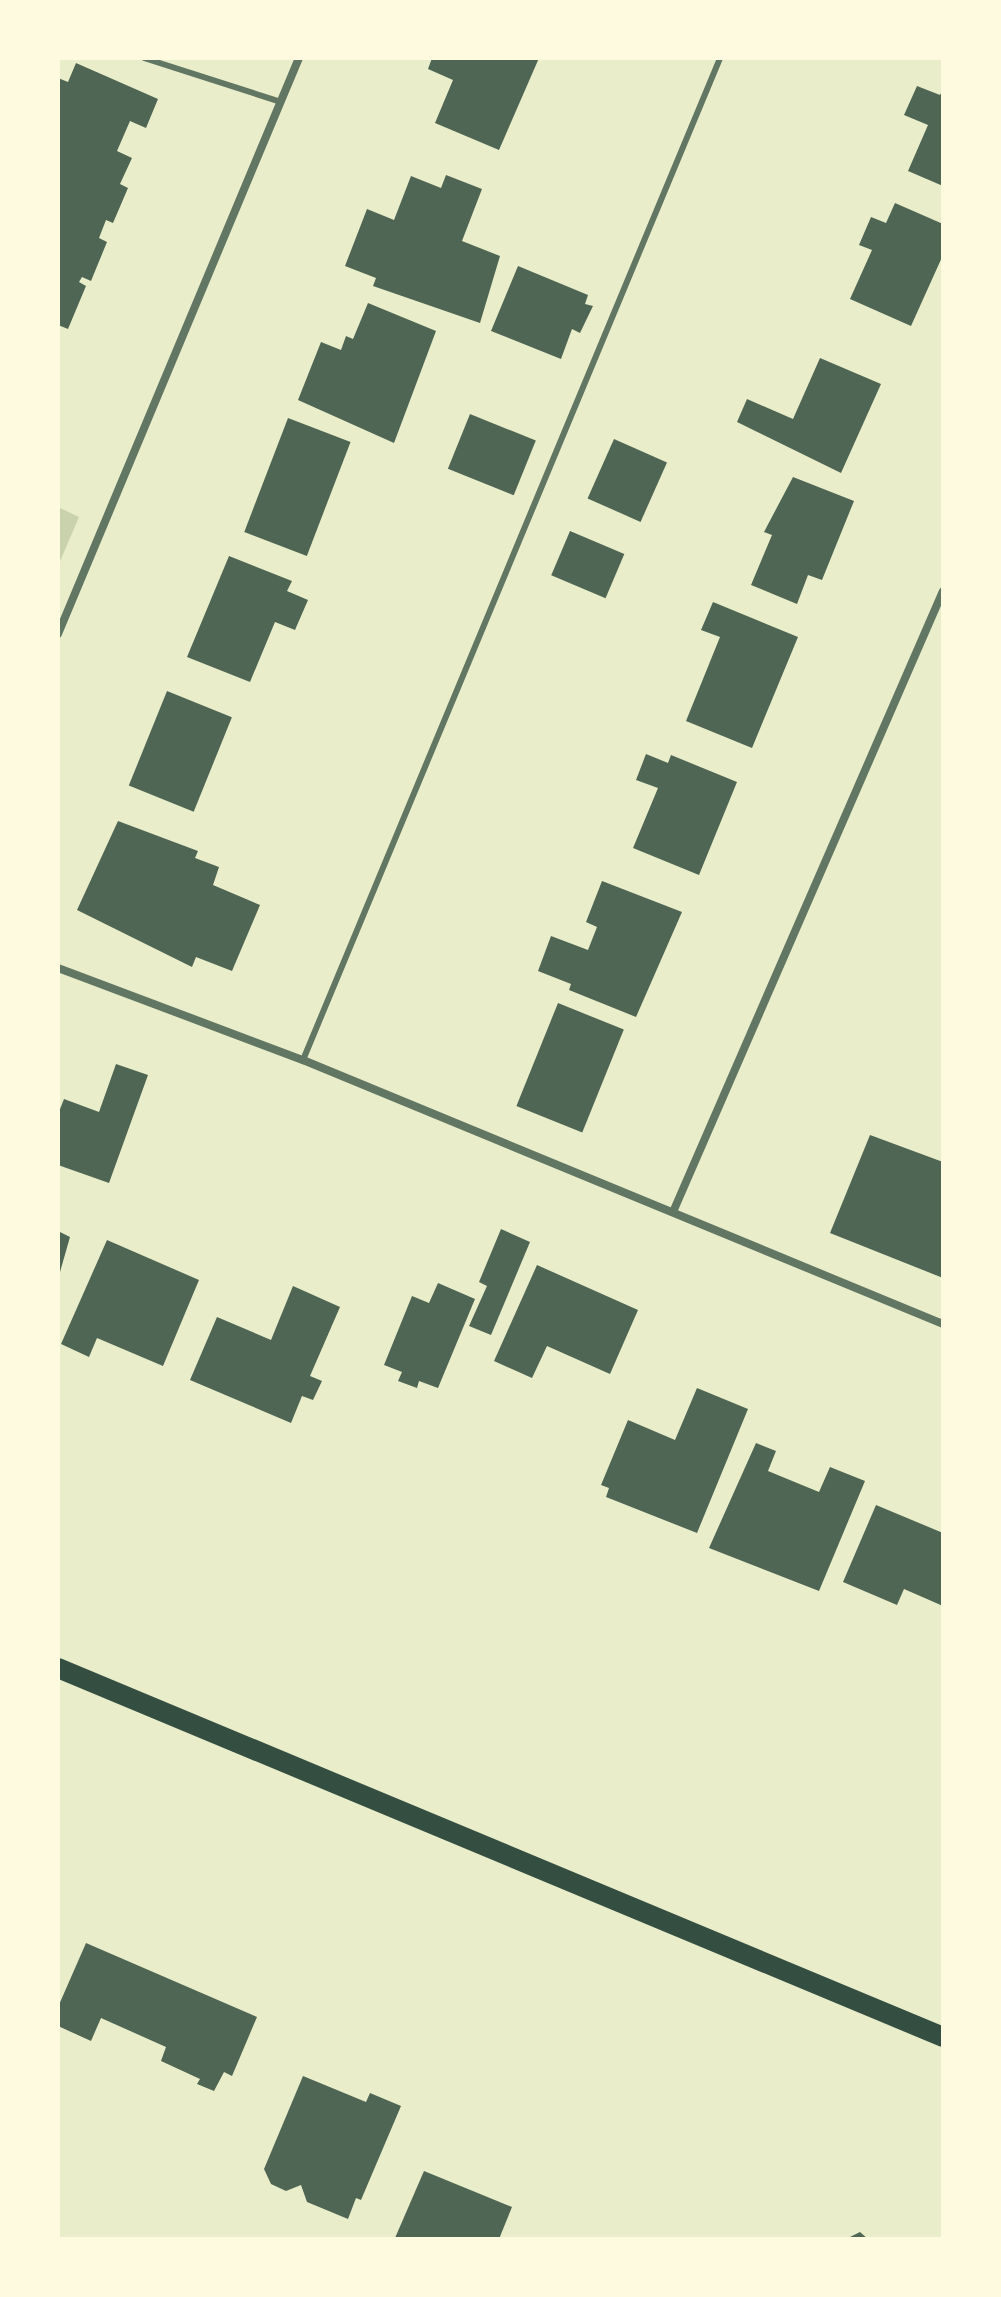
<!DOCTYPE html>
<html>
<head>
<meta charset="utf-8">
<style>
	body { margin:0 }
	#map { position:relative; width:1001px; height:2297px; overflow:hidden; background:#e9edc9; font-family:"PT Sans",sans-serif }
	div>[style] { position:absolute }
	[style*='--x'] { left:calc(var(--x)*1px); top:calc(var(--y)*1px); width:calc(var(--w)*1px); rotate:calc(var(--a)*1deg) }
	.green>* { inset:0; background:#cad2ad }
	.building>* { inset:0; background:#4f6655; transform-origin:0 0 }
	.service>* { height:6px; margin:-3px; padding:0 3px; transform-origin:3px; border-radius:3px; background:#617663 }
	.minor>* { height:8px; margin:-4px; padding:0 4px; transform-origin:4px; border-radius:4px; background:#617663 }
	.primary>* { height:20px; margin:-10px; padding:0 10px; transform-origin:10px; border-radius:10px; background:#344e41 }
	span { translate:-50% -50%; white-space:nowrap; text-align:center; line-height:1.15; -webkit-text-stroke:6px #fefae0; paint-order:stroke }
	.frame { position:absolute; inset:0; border:60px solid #fefae0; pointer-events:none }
</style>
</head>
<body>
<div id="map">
	<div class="green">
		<div style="clip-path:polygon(58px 507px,79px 517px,58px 566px)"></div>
	</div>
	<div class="building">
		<div style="clip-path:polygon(432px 58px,539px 58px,499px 150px,435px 123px,453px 80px,428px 69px)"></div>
		<div style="clip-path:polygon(76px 63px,158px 99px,146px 128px,130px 121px,117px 151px,132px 158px,120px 184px,128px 188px,113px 223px,106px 220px,99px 238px,107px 242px,91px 281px,82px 277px,79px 282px,86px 286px,68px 329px,58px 325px,58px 78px,68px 82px)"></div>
		<div style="clip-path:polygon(917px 86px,940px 95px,943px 89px,943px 186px,908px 171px,928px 125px,904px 115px)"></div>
		<div style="clip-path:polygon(446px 175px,482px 189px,462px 241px,500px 256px,480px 323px,373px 286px,376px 278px,345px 266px,367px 209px,394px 220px,411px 176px,441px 188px)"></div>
		<div style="clip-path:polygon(895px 203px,943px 224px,943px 255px,911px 326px,850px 299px,872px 250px,859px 245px,871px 217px,886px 223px)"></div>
		<div style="clip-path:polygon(518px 266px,588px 295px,585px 304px,593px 306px,580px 333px,572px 329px,561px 359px,491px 331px)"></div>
		<div style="clip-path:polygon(368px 303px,436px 331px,394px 443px,298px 400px,321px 342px,341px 350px,346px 336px,353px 339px)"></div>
		<div style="clip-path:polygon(820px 358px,881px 384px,841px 473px,737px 422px,747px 399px,793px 419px)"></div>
		<div style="left:470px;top:414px;width:71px;height:59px;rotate:22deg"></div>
		<div style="left:288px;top:418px;width:67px;height:122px;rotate:21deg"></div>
		<div style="left:614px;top:439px;width:58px;height:65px;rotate:24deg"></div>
		<div style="clip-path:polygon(793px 477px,854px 501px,822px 580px,808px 575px,797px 604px,751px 585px,772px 535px,764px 532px)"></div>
		<div style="left:570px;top:531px;width:59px;height:48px;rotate:23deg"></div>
		<div style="clip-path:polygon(229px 556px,292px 581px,287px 591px,308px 600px,295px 630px,275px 622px,250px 682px,187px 657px)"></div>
		<div style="clip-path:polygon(713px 602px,798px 637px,752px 748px,686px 721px,720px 637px,701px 630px)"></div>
		<div style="left:167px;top:691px;width:70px;height:102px;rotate:22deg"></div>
		<div style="clip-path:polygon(646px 754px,668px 763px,671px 755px,737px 782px,699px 875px,633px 848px,658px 788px,636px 780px)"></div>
		<div style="clip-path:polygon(118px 821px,198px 851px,195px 858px,219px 867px,213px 885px,260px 905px,232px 971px,196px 957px,192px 967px,77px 910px)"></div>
		<div style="clip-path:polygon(602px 881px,682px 912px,636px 1017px,569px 990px,571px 984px,538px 971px,551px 936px,588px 950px,597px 927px,586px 922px)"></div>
		<div style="left:558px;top:1003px;width:71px;height:111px;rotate:22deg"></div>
		<div style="clip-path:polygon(116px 1064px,148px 1075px,109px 1183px,58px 1165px,58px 1114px,64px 1099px,99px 1112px)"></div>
		<div style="clip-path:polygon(870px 1135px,943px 1162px,943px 1278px,830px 1233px)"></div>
		<div style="clip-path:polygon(501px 1229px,530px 1242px,491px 1335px,469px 1326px,487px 1286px,479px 1282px)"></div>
		<div style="clip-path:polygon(58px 1231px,70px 1237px,58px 1279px)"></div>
		<div style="clip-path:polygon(107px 1240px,199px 1280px,163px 1366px,97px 1338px,89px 1357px,61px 1344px)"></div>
		<div style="clip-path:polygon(537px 1265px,638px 1310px,610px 1374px,547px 1346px,532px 1378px,494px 1361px)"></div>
		<div style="clip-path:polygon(438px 1283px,475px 1299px,438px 1388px,419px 1381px,417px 1388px,398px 1381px,402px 1372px,384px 1365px,412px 1296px,429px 1303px)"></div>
		<div style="clip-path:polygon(293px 1286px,340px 1307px,310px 1376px,322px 1381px,313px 1400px,302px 1396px,291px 1423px,190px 1380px,217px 1317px,271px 1340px)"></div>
		<div style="clip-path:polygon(697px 1388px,748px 1409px,697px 1533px,606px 1497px,609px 1488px,601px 1485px,628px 1420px,675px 1440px)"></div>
		<div style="clip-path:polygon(756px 1443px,776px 1451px,768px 1471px,819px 1492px,830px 1467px,865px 1481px,819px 1591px,709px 1548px)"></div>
		<div style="clip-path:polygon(876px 1505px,943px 1533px,943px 1606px,904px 1589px,897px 1605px,843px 1582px)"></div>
		<div style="clip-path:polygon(86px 1943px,257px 2017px,232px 2076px,224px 2072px,214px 2091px,197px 2084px,200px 2079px,161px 2061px,166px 2047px,101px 2018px,91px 2041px,58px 2026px,58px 2007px)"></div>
		<div style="clip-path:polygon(303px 2076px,366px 2102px,370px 2093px,401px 2106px,361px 2200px,356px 2198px,348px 2219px,307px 2202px,301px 2185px,286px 2191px,271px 2184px,264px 2169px)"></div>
		<div style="clip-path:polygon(424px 2171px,512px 2207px,499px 2239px,395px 2238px)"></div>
		<div style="clip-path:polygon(860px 2232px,868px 2239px,846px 2239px)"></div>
	</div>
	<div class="service">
		<div style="--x:144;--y:58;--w:141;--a:17.8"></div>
		<div style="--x:303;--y:1060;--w:1085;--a:-67.4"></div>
	</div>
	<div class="minor">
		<div style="--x:58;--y:634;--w:624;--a:-67.3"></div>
		<div style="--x:58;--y:968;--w:262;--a:20.6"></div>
		<div style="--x:303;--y:1060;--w:692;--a:22.42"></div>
		<div style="--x:673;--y:1212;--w:677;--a:-66.5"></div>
	</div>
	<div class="primary">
		<div style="--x:58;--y:1668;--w:959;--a:22.63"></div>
	</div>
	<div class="frame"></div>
</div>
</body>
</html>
